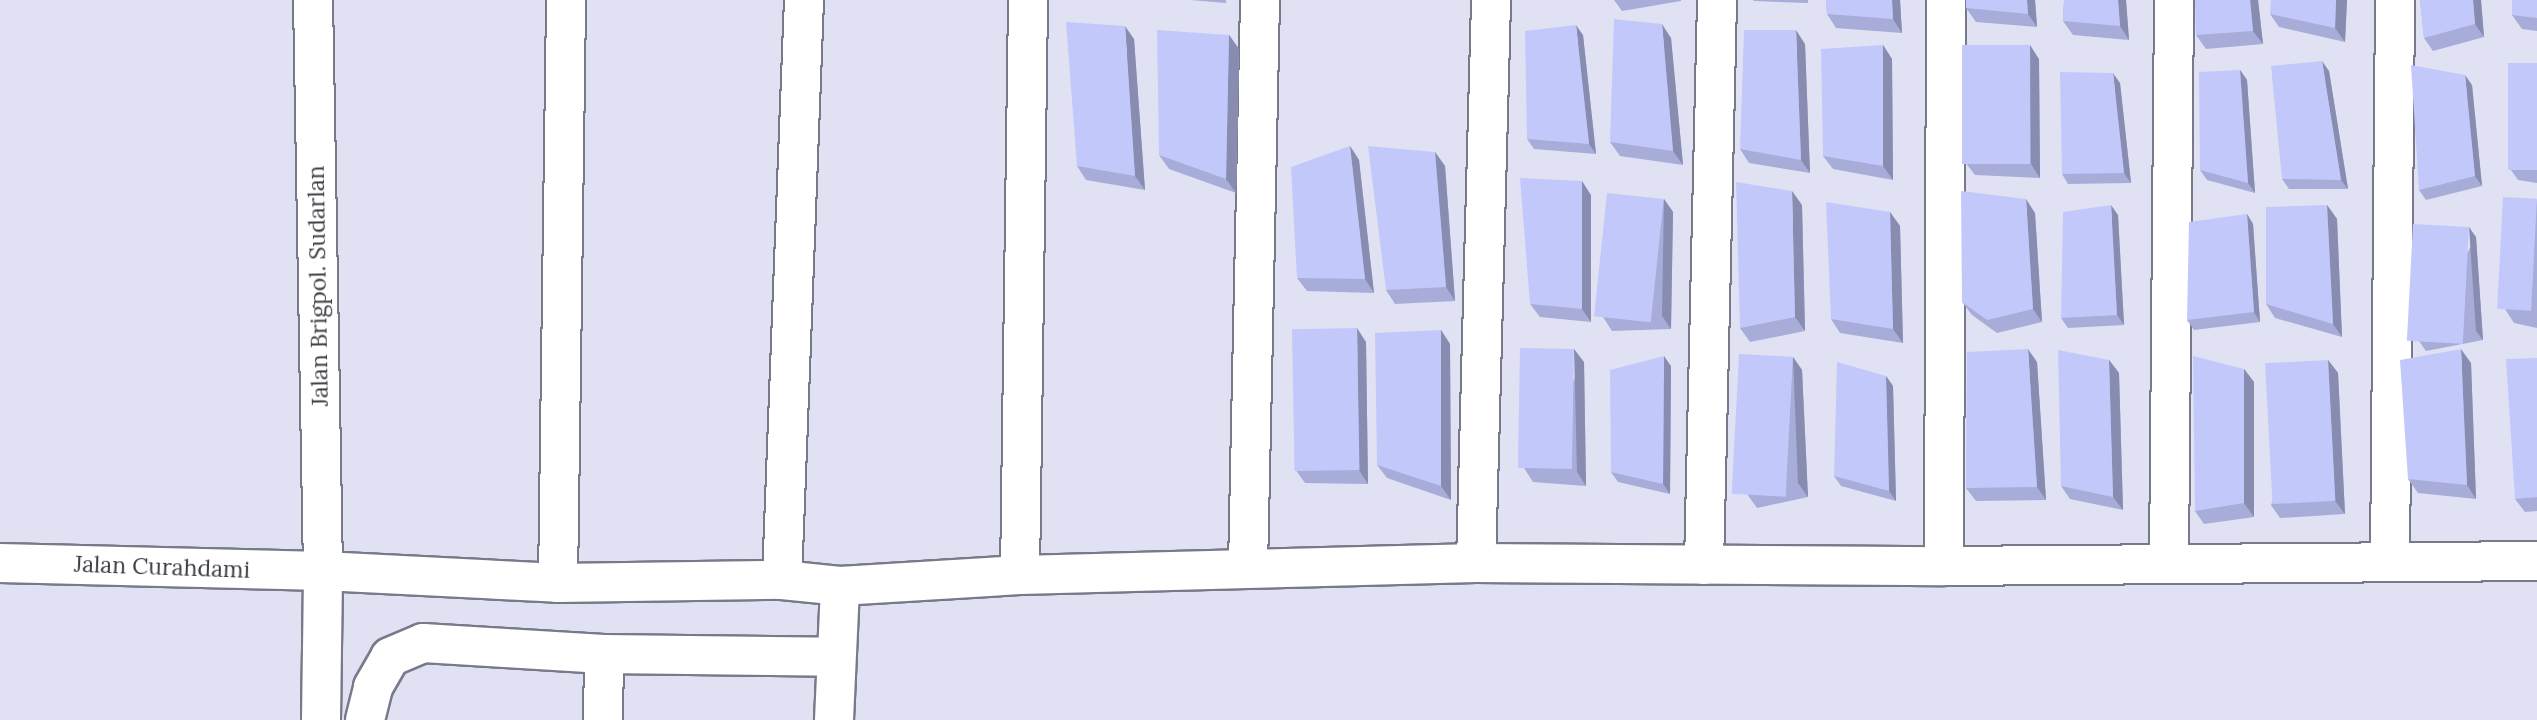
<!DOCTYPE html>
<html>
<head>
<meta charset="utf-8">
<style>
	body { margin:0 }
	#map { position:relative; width:2537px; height:720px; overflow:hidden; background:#e0e2f3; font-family:Lora,serif }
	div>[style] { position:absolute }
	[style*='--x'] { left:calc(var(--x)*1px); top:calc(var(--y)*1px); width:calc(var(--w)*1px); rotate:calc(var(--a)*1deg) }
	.roads { filter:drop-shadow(2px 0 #787a89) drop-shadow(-2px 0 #787a89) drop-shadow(0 2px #787a89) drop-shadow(0 -2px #787a89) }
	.minor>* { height:38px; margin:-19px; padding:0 19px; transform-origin:19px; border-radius:19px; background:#fff }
	.major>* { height:38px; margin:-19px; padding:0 19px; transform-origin:19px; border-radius:19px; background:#fff }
	.wall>* { inset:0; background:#a8acd8 }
	.shaded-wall>* { inset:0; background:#888cb0 }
	.building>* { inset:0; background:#c3c8fb; transform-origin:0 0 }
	span { translate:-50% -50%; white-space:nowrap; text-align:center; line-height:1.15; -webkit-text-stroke:6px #fff; paint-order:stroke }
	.street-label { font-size:23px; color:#3b3c43 }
</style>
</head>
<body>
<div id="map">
	<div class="roads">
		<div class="minor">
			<div style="--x:2169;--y:562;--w:562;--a:-89.49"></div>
			<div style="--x:2390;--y:562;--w:562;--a:-89.49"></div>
			<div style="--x:1476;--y:563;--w:563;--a:-88.47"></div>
			<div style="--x:1704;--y:565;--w:565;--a:-88.68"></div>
			<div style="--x:1944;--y:566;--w:566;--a:-89.8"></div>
			<div style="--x:1248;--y:568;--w:568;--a:-88.79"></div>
			<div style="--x:1020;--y:575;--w:575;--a:-89.2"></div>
			<div style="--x:782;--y:580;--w:580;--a:-87.83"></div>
			<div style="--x:558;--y:583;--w:583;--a:-89.21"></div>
			<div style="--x:321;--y:720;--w:149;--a:-89.2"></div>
			<div style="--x:323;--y:571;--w:235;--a:2.9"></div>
			<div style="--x:558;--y:583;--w:224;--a:-0.8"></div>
			<div style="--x:782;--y:580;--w:58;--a:5.9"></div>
			<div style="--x:840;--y:586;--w:180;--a:-3.5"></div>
			<div style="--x:1020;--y:575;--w:456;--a:-1.5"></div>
			<div style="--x:1476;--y:563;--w:468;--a:0.4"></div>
			<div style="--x:1944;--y:566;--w:593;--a:-0.48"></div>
			<div style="--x:365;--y:720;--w:34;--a:-76"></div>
			<div style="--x:373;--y:687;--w:34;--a:-60"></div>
			<div style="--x:390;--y:657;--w:36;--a:-23"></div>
			<div style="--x:423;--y:643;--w:181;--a:3.5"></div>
			<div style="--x:604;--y:654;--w:230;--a:0.7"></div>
			<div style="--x:603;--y:720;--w:66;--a:-89.1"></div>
			<div style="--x:834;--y:720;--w:134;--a:-87.4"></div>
		</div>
		<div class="major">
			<div style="--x:0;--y:563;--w:323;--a:1.4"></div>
			<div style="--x:323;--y:571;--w:571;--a:-91"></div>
		</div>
	</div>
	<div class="wall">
		<div style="clip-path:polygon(1190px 0,1226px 0,1226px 3px)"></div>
		<div style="clip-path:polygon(1614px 0,1681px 0,1681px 1px,1622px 11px)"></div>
		<div style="clip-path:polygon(1753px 0,1808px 0,1808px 3px,1754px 1px)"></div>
		<div style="clip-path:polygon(1826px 0,1900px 0,1902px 33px,1836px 28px,1827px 14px)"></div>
		<div style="clip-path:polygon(2035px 0,2037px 27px,1976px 22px,1966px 8px)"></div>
		<div style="clip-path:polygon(2064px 0,2126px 0,2129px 40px,2073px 35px,2063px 21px)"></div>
		<div style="clip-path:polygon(2258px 0,2263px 44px,2206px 49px,2196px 35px)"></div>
		<div style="clip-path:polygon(2347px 0,2345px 42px,2279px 27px,2270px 14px)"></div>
		<div style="clip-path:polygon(2420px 0,2481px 0,2484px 37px,2433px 51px,2424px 38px)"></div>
		<div style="clip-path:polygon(2537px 0,2537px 31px,2522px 29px,2512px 15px)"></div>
		<div style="clip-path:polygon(1229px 35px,1239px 49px,1236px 193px,1169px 169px,1159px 155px)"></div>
		<div style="clip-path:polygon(1583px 35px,1596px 154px,1534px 149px,1527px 139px)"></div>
		<div style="clip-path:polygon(1671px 38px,1683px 165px,1620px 156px,1610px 142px)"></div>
		<div style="clip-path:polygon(1134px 39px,1145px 190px,1086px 180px,1077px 166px)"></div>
		<div style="clip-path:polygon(1805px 44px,1810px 173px,1749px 163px,1740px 149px)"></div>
		<div style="clip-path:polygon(1883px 45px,1892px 59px,1893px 180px,1833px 169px,1823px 156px)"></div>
		<div style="clip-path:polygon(2039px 59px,2040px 178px,1975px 175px,1965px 162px)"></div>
		<div style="clip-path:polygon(2537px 63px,2537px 183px,2518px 180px,2508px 166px)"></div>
		<div style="clip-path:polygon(2240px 70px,2247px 80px,2255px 193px,2207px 180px,2200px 170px)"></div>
		<div style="clip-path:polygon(2329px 71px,2348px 189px,2289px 189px,2282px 179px)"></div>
		<div style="clip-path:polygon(2120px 83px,2131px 183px,2068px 184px,2062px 174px)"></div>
		<div style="clip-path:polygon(2472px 85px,2482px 186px,2426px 200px,2419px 190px)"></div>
		<div style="clip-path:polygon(1350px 146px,1359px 160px,1374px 293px,1307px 291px,1297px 278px)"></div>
		<div style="clip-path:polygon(1435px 152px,1445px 166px,1455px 301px,1395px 304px,1386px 290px)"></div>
		<div style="clip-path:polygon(1591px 195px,1591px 322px,1540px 317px,1530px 304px)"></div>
		<div style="clip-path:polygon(1664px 199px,1673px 212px,1671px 329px,1612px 331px,1603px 317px)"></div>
		<div style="clip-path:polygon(2537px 199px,2537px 328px,2514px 323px,2505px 309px)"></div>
		<div style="clip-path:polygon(1802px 205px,1805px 331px,1750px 342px,1740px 328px)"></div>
		<div style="clip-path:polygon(2327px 205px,2337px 219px,2342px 337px,2275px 318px,2266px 304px)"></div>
		<div style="clip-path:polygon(1890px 212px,1900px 226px,1903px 343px,1840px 333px,1831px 319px)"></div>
		<div style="clip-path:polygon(2035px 213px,2042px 322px,1997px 333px,1972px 315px,1962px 302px)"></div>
		<div style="clip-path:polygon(2247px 214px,2253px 224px,2260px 322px,2194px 330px,2187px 320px)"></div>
		<div style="clip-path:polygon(2118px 215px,2124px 325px,2068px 328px,2061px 318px)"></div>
		<div style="clip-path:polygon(2476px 237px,2483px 340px,2426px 351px,2419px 341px)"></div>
		<div style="clip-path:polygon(1441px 330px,1450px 344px,1451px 500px,1387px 478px,1377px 465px)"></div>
		<div style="clip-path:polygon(1366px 342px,1368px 484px,1305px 483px,1295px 469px)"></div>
		<div style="clip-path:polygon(1793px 357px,1802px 370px,1808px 497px,1757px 508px,1747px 494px)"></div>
		<div style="clip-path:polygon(2537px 358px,2537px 511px,2525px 512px,2515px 499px)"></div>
		<div style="clip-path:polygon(2109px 360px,2119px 373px,2123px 510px,2070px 499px,2061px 486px)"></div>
		<div style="clip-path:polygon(2328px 360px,2338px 373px,2345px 514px,2280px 518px,2271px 505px)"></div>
		<div style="clip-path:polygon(1584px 362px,1586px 486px,1533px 482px,1524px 468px)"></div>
		<div style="clip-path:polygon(2037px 362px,2046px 500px,1976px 501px,1966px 488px)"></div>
		<div style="clip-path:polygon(2471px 363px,2476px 499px,2418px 493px,2408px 479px)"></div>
		<div style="clip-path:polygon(1671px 366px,1670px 494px,1618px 482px,1611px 472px)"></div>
		<div style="clip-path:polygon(2244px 369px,2254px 382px,2254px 517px,2204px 524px,2195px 511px)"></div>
		<div style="clip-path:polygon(1886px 376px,1893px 386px,1896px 501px,1841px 486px,1834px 476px)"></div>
	</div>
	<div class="shaded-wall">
		<div style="clip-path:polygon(1892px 0,1900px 0,1902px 33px,1893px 19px)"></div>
		<div style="clip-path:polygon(2027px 0,2035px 0,2037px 27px,2028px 14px)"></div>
		<div style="clip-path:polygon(2118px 0,2126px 0,2129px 40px,2120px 26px)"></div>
		<div style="clip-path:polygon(2250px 0,2258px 0,2263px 44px,2253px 31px)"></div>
		<div style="clip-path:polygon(2336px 0,2347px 0,2345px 42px,2335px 28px)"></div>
		<div style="clip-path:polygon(2473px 0,2481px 0,2484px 37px,2475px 24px)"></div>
		<div style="clip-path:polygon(1662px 24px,1671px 38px,1683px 165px,1673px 151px)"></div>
		<div style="clip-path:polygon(1576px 25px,1583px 35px,1596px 154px,1589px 144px)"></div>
		<div style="clip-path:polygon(1125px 26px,1134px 39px,1145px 190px,1135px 176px)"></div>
		<div style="clip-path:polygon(1796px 30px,1805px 44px,1810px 173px,1801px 160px)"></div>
		<div style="clip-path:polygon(1229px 35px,1239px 49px,1236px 193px,1226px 179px)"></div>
		<div style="clip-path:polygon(1883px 45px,1892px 59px,1893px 180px,1883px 166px)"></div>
		<div style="clip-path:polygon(2030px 45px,2039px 59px,2040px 178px,2031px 164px)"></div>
		<div style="clip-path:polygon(2322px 61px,2329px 71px,2348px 189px,2341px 180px)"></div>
		<div style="clip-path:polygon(2240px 70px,2247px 80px,2255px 193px,2248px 183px)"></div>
		<div style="clip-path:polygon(2113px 73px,2120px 83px,2131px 183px,2124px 173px)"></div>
		<div style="clip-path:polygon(2465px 75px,2472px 85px,2482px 186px,2475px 176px)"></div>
		<div style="clip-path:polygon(1350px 146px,1359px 160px,1374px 293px,1365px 279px)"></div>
		<div style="clip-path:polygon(1435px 152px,1445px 166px,1455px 301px,1446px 287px)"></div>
		<div style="clip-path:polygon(1582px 181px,1591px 195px,1591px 322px,1582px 309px)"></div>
		<div style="clip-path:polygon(1792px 191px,1802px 205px,1805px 331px,1795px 317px)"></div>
		<div style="clip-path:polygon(1664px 199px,1673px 212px,1671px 329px,1662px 316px)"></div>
		<div style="clip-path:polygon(2026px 199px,2035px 213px,2042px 322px,2033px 309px)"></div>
		<div style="clip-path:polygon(2111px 205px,2118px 215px,2124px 325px,2117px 315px)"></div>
		<div style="clip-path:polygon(2327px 205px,2337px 219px,2342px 337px,2333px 324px)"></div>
		<div style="clip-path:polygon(1890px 212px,1900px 226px,1903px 343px,1893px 329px)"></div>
		<div style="clip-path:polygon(2247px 214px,2253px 224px,2260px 322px,2254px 312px)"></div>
		<div style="clip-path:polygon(2469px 227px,2476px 237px,2483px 340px,2476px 331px)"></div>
		<div style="clip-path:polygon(1357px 328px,1366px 342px,1368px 484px,1359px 470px)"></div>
		<div style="clip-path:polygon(1441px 330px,1450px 344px,1451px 500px,1441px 486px)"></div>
		<div style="clip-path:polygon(1574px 349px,1584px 362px,1586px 486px,1577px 472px)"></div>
		<div style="clip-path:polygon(2028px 349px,2037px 362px,2046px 500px,2037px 487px)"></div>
		<div style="clip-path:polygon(2461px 349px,2471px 363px,2476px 499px,2467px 485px)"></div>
		<div style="clip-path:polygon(1664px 356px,1671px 366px,1670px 494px,1663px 484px)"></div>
		<div style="clip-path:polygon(1793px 357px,1802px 370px,1808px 497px,1798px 483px)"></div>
		<div style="clip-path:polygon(2109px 360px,2119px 373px,2123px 510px,2113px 497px)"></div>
		<div style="clip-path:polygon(2328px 360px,2338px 373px,2345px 514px,2335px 501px)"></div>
		<div style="clip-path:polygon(2244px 369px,2254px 382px,2254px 517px,2244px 503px)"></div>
		<div style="clip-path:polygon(1886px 376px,1893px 386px,1896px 501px,1889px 491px)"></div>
	</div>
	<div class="building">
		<div style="clip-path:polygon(1826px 0,1892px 0,1893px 19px,1827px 14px)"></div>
		<div style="clip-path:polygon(1966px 0,2027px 0,2028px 14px,1966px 8px)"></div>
		<div style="clip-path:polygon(2064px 0,2118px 0,2120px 26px,2063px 21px)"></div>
		<div style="clip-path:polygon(2195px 0,2250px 0,2253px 31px,2196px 35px)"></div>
		<div style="clip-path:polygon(2271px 0,2336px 0,2335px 28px,2270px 14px)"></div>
		<div style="clip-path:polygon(2420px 0,2473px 0,2475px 24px,2424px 38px)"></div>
		<div style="clip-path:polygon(2512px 0,2537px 0,2537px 18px,2512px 15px)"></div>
		<div style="clip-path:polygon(1614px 19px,1662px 24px,1673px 151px,1610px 142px)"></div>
		<div style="clip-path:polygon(1066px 22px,1125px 26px,1135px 176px,1077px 166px)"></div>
		<div style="clip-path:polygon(1576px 25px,1589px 144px,1527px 139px,1525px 31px)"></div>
		<div style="clip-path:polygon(1157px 30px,1229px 35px,1226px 179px,1159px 155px)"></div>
		<div style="clip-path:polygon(1744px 30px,1796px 30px,1801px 160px,1740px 149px)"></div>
		<div style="clip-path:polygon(1883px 45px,1883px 166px,1823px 156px,1821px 49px)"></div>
		<div style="left:2030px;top:45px;width:119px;height:68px;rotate:90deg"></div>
		<div style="clip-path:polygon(2322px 61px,2341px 180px,2282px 179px,2271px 66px)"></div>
		<div style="left:2537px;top:63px;width:107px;height:29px;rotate:90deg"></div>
		<div style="clip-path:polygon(2411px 65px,2465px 75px,2475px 176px,2419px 190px)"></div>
		<div style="clip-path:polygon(2240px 70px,2248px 183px,2200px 170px,2199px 72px)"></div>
		<div style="clip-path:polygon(2060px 72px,2113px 73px,2124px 173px,2062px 174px)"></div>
		<div style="clip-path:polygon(1350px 146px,1365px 279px,1297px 278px,1291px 167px)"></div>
		<div style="clip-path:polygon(1368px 146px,1435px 152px,1446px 287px,1386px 290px)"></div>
		<div style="clip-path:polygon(1520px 178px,1582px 181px,1582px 309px,1530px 304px)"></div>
		<div style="clip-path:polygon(1736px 182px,1792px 191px,1795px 317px,1740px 328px)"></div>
		<div style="clip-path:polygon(1961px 191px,2026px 199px,2033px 309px,1987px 320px,1962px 302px)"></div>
		<div style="left:1607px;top:193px;width:57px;height:124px;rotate:6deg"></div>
		<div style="left:2503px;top:197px;width:34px;height:112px;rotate:3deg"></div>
		<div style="clip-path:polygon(1826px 202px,1890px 212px,1893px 329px,1831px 319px)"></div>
		<div style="clip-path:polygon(2111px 205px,2117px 315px,2061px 318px,2063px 212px)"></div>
		<div style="clip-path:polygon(2327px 205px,2333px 324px,2266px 304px,2266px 207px)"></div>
		<div style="clip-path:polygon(2247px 214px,2254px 312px,2187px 320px,2189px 222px)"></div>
		<div style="left:2413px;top:224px;width:56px;height:117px;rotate:3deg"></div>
		<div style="left:1357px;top:328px;width:142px;height:65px;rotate:89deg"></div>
		<div style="clip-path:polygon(1441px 330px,1441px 486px,1377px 465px,1375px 333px)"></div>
		<div style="left:1520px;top:348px;width:54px;height:120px;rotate:1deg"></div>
		<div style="clip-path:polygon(2028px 349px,2037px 487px,1966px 488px,1967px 352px)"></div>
		<div style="clip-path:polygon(2461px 349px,2467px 485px,2408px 479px,2400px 360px)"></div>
		<div style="clip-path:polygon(2058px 350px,2109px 360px,2113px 497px,2061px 486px)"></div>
		<div style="left:1739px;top:354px;width:54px;height:140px;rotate:3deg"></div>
		<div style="clip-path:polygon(1664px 356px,1663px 484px,1611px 472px,1610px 370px)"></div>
		<div style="clip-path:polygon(2193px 356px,2244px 369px,2244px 503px,2195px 511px)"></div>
		<div style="clip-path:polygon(2537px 358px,2537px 497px,2515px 499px,2506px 359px)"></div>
		<div style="left:2328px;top:360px;width:141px;height:63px;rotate:87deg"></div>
		<div style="clip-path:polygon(1837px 362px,1886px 376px,1889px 491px,1834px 476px)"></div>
	</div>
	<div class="street-label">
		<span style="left:318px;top:286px;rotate:-91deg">Jalan Brigpol. Sudarlan</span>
		<span style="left:162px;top:567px;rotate:2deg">Jalan Curahdami</span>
	</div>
</div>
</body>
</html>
